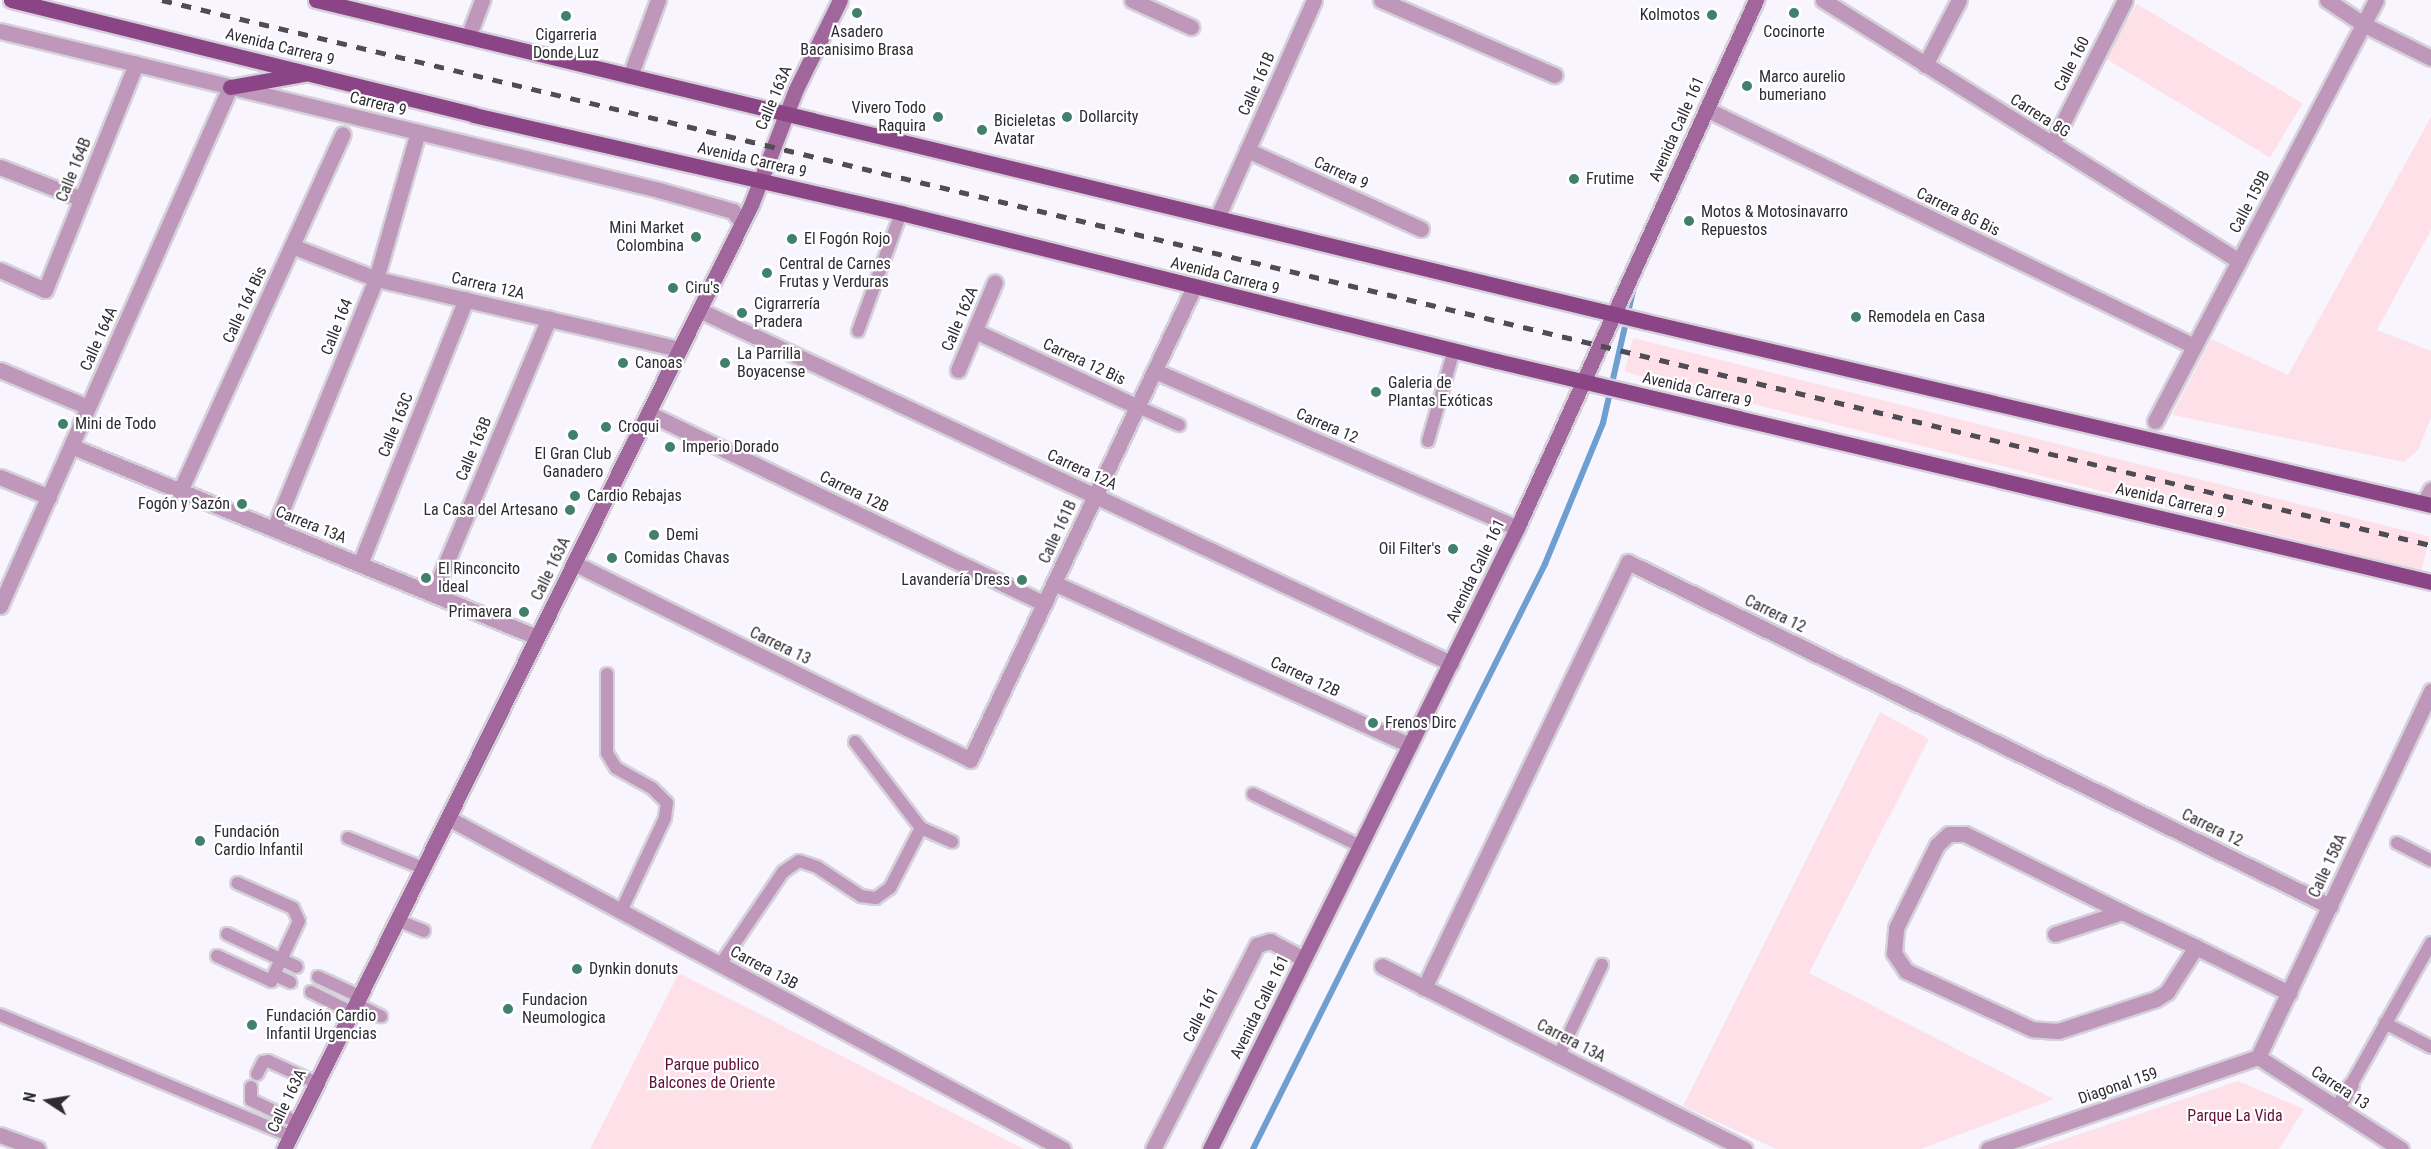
<!DOCTYPE html>
<html>
<head>
<meta charset="utf-8">
<style>
	body { margin:0 }
	#map { position:relative; width:2431px; height:1149px; overflow:hidden; background:#f9f5ff; font-family:"Roboto Condensed",sans-serif }
	div>[style] { position:absolute }
	[style*='--x'] { left:calc(var(--x)*1px); top:calc(var(--y)*1px); width:calc(var(--w)*1px); rotate:calc(var(--a)*1deg) }
	.green>* { inset:0; background:#fee0e9; transform-origin:0 0 }
	.stream>* { height:6px; margin:-3px; padding:0 3px; transform-origin:3px; border-radius:3px; background:#6f9ed1 }
	.roads { filter:drop-shadow(2px 0 #d4d1da) drop-shadow(-2px 0 #d4d1da) drop-shadow(0 2px #d4d1da) drop-shadow(0 -2px #d4d1da) }
	.lane>* { height:12px; margin:-6px; padding:0 6px; transform-origin:6px; border-radius:6px; background:#bf97ba }
	.street>* { height:15px; margin:-7.5px; padding:0 7.5px; transform-origin:7.5px; border-radius:7.5px; background:#bf97ba }
	.secondary>* { height:15px; margin:-7.5px; padding:0 7.5px; transform-origin:7.5px; border-radius:7.5px; background:#a1679c }
	.primary>* { height:15px; margin:-7.5px; padding:0 7.5px; transform-origin:7.5px; border-radius:7.5px; background:#8b4485 }
	.rail>* { height:4.5px; margin-top:-2.25px; transform-origin:0; background:repeating-linear-gradient(90deg,#4f4c55 0 10px,transparent 0 20px) }
	.dots>* { width:16px; height:16px; translate:-50% -50%; box-sizing:border-box; border:3px solid #fff; border-radius:50% }
	span { translate:-50% -50%; white-space:nowrap; text-align:center; line-height:1.15; -webkit-text-stroke:4.5px #fff; paint-order:stroke }
	.poi-label { font-size:16px; color:#2e2b34 }
	.right { translate:-100% -50%; text-align:right }
	.left { translate:0 -50%; text-align:left }
	.street-label { font-size:16px; color:#2e2b34 }
	.park-label { font-size:16px; color:#630f38 }
	.north { position:absolute; left:18px; top:1071px; width:60px; height:60px; -webkit-text-stroke:4px #fff; paint-order:stroke; rotate:282deg; font-size:16px; font-weight:700; line-height:24px; text-align:center; color:#2e2b34 }
	.north::after { content:''; display:block; margin:auto; width:21px; height:27px; background:#2e2b34; clip-path:polygon(50% 0,100% 100%,50% 72%,0 100%) }
</style>
</head>
<body>
<div id="map">
	<div class="green">
		<div style="left:2137px;top:4px;width:193px;height:63px;rotate:31deg"></div>
		<div style="clip-path:polygon(2431px 117px,2431px 230px,2377px 330px,2431px 351px,2431px 418px,2418px 450px,2404px 462px,2172px 415px,2211px 339px,2288px 375px)"></div>
		<div style="left:1633px;top:338px;width:821px;height:35px;rotate:14deg"></div>
		<div style="clip-path:polygon(1880px 712px,1929px 739px,1809px 973px,2054px 1099px,1921px 1149px,1776px 1149px,1683px 1106px)"></div>
		<div style="clip-path:polygon(679px 973px,1024px 1149px,590px 1149px)"></div>
		<div style="clip-path:polygon(2238px 1081px,2304px 1109px,2279px 1149px,2035px 1149px)"></div>
	</div>
	<div class="stream">
		<div style="--x:1253;--y:1149;--w:654;--a:-63.47"></div>
		<div style="--x:1545;--y:564;--w:152;--a:-67.6"></div>
		<div style="--x:1603;--y:423;--w:145;--a:-77.2"></div>
	</div>
	<div class="roads">
		<div class="lane">
			<div style="--x:858;--y:331;--w:126;--a:-70"></div>
			<div style="--x:1138;--y:407;--w:45;--a:23.7"></div>
			<div style="--x:1428;--y:441;--w:95;--a:-74.1"></div>
			<div style="--x:607;--y:674;--w:79;--a:90"></div>
			<div style="--x:607;--y:753;--w:17;--a:59"></div>
			<div style="--x:616;--y:768;--w:41;--a:29.1"></div>
			<div style="--x:652;--y:788;--w:21;--a:45"></div>
			<div style="--x:667;--y:803;--w:15;--a:98"></div>
			<div style="--x:665;--y:818;--w:103;--a:115.3"></div>
			<div style="--x:855;--y:742;--w:108;--a:52.5"></div>
			<div style="--x:921;--y:828;--w:34;--a:24"></div>
			<div style="--x:1253;--y:794;--w:119;--a:25.9"></div>
			<div style="--x:348;--y:838;--w:81;--a:21.8"></div>
			<div style="--x:2397;--y:843;--w:38;--a:27"></div>
			<div style="--x:397;--y:920;--w:29;--a:22"></div>
			<div style="--x:227;--y:934;--w:77;--a:25.2"></div>
			<div style="--x:217;--y:956;--w:60;--a:24.8"></div>
			<div style="--x:271;--y:981;--w:66;--a:-65"></div>
			<div style="--x:299;--y:921;--w:14;--a:-115"></div>
			<div style="--x:293;--y:908;--w:61;--a:-155.9"></div>
			<div style="--x:720;--y:965;--w:112;--a:-55.9"></div>
			<div style="--x:783;--y:872;--w:19;--a:-35"></div>
			<div style="--x:799;--y:861;--w:19;--a:18"></div>
			<div style="--x:817;--y:867;--w:53;--a:33.4"></div>
			<div style="--x:861;--y:896;--w:15;--a:8"></div>
			<div style="--x:876;--y:898;--w:17;--a:-36"></div>
			<div style="--x:890;--y:888;--w:68;--a:-62.7"></div>
			<div style="--x:275;--y:975;--w:17;--a:25"></div>
			<div style="--x:318;--y:977;--w:45;--a:24.9"></div>
			<div style="--x:311;--y:992;--w:45;--a:26.6"></div>
			<div style="--x:356;--y:1004;--w:28;--a:26"></div>
			<div style="--x:0;--y:1015;--w:314;--a:22.6"></div>
			<div style="--x:2385;--y:1023;--w:52;--a:27.6"></div>
			<div style="--x:1559;--y:1055;--w:100;--a:-64.5"></div>
			<div style="--x:257;--y:1074;--w:13;--a:-63"></div>
			<div style="--x:263;--y:1062;--w:5;--a:-11"></div>
			<div style="--x:268;--y:1061;--w:54;--a:24.2"></div>
			<div style="--x:2351;--y:1085;--w:163;--a:-60.6"></div>
			<div style="--x:251;--y:1087;--w:13;--a:90"></div>
			<div style="--x:251;--y:1100;--w:51;--a:25.6"></div>
		</div>
		<div class="street">
			<div style="--x:1132;--y:0;--w:65;--a:24.6"></div>
			<div style="--x:1381;--y:0;--w:189;--a:23.4"></div>
			<div style="--x:1823;--y:0;--w:491;--a:32.1"></div>
			<div style="--x:2327;--y:0;--w:43;--a:33.7"></div>
			<div style="--x:2363;--y:24;--w:76;--a:26.6"></div>
			<div style="--x:0;--y:31;--w:678;--a:13.56"></div>
			<div style="--x:659;--y:190;--w:77;--a:15.8"></div>
			<div style="--x:733;--y:211;--w:15;--a:53"></div>
			<div style="--x:468;--y:37;--w:40;--a:-69"></div>
			<div style="--x:1925;--y:65;--w:73;--a:-62.4"></div>
			<div style="--x:630;--y:76;--w:81;--a:-69.8"></div>
			<div style="--x:1706;--y:109;--w:543;--a:25.9"></div>
			<div style="--x:2052;--y:144;--w:161;--a:-63.1"></div>
			<div style="--x:1247;--y:150;--w:191;--a:24.4"></div>
			<div style="--x:0;--y:167;--w:88;--a:21.3"></div>
			<div style="--x:1218;--y:216;--w:236;--a:-66"></div>
			<div style="--x:292;--y:246;--w:90;--a:21.4"></div>
			<div style="--x:376;--y:279;--w:312;--a:13"></div>
			<div style="--x:0;--y:270;--w:49;--a:24"></div>
			<div style="--x:45;--y:290;--w:244;--a:-68.1"></div>
			<div style="--x:699;--y:310;--w:831;--a:25.15"></div>
			<div style="--x:975;--y:331;--w:180;--a:25"></div>
			<div style="--x:0;--y:370;--w:95;--a:22.8"></div>
			<div style="--x:958;--y:370;--w:95;--a:-67.2"></div>
			<div style="--x:1155;--y:371;--w:395;--a:23.4"></div>
			<div style="--x:648;--y:413;--w:440;--a:25.7"></div>
			<div style="--x:2155;--y:421;--w:475;--a:-62.3"></div>
			<div style="--x:71;--y:446;--w:504;--a:22.29"></div>
			<div style="--x:0;--y:477;--w:53;--a:22.2"></div>
			<div style="--x:180;--y:491;--w:392;--a:-65.5"></div>
			<div style="--x:2424;--y:503;--w:15;--a:-62"></div>
			<div style="--x:274;--y:529;--w:270;--a:-67.8"></div>
			<div style="--x:376;--y:279;--w:153;--a:-74.1"></div>
			<div style="--x:574;--y:563;--w:442;--a:26.4"></div>
			<div style="--x:970;--y:760;--w:523;--a:-64.66"></div>
			<div style="--x:360;--y:564;--w:285;--a:-68.2"></div>
			<div style="--x:1054;--y:583;--w:391;--a:24.5"></div>
			<div style="--x:433;--y:594;--w:299;--a:-67.2"></div>
			<div style="--x:0;--y:606;--w:568;--a:-66.1"></div>
			<div style="--x:448;--y:818;--w:698;--a:28.29"></div>
			<div style="--x:2055;--y:934;--w:71;--a:-18.2"></div>
			<div style="--x:2196;--y:947;--w:54;--a:122.8"></div>
			<div style="--x:2167;--y:992;--w:13;--a:148"></div>
			<div style="--x:2156;--y:999;--w:103;--a:161.9"></div>
			<div style="--x:2058;--y:1031;--w:26;--a:-176"></div>
			<div style="--x:2032;--y:1029;--w:139;--a:-155.3"></div>
			<div style="--x:1906;--y:971;--w:22;--a:-124"></div>
			<div style="--x:1894;--y:953;--w:25;--a:-85"></div>
			<div style="--x:1896;--y:928;--w:93;--a:-63.7"></div>
			<div style="--x:1937;--y:845;--w:16;--a:-43"></div>
			<div style="--x:1949;--y:834;--w:16;--a:0"></div>
			<div style="--x:1965;--y:834;--w:175;--a:26.4"></div>
			<div style="--x:2122;--y:912;--w:82;--a:25.3"></div>
			<div style="--x:2196;--y:947;--w:104;--a:26.3"></div>
			<div style="--x:1382;--y:966;--w:406;--a:26.8"></div>
			<div style="--x:1424;--y:988;--w:472;--a:-64.4"></div>
			<div style="--x:1628;--y:562;--w:782;--a:26.11"></div>
			<div style="--x:2258;--y:1057;--w:405;--a:-64.7"></div>
			<div style="--x:2258;--y:1057;--w:170;--a:32.8"></div>
			<div style="--x:2337;--y:1108;--w:27;--a:-59"></div>
			<div style="--x:0;--y:1135;--w:40;--a:20.2"></div>
			<div style="--x:1153;--y:1149;--w:229;--a:-63"></div>
			<div style="--x:1257;--y:945;--w:14;--a:-17"></div>
			<div style="--x:1270;--y:941;--w:38;--a:28"></div>
			<div style="--x:1988;--y:1149;--w:285;--a:-18.8"></div>
		</div>
		<div class="secondary">
			<div style="--x:284;--y:1149;--w:1053;--a:-63.68"></div>
			<div style="--x:751;--y:205;--w:124;--a:-68.8"></div>
			<div style="--x:796;--y:89;--w:99;--a:-63.7"></div>
			<div style="--x:1210;--y:1149;--w:693;--a:-63.69"></div>
			<div style="--x:1517;--y:528;--w:580;--a:-65.65"></div>
		</div>
		<div class="primary">
			<div style="--x:11;--y:0;--w:477;--a:13.9"></div>
			<div style="--x:474;--y:115;--w:438;--a:12.9"></div>
			<div style="--x:901;--y:213;--w:614;--a:13.95"></div>
			<div style="--x:1497;--y:361;--w:960;--a:13.31"></div>
			<div style="--x:316;--y:0;--w:1369;--a:13.6"></div>
			<div style="--x:1647;--y:322;--w:805;--a:13.14"></div>
			<div style="--x:230;--y:87;--w:75;--a:-10"></div>
		</div>
	</div>
	<div class="rail">
		<div style="--x:162;--y:0;--w:2334;--a:13.51"></div>
	</div>
	<div class="dots">
		<div style="left:857px;top:13px;background:#41806d"></div>
		<div style="left:1794px;top:13px;background:#41806d"></div>
		<div style="left:1712px;top:15px;background:#41806d"></div>
		<div style="left:566px;top:16px;background:#41806d"></div>
		<div style="left:1747px;top:86px;background:#41806d"></div>
		<div style="left:938px;top:117px;background:#41806d"></div>
		<div style="left:1067px;top:117px;background:#41806d"></div>
		<div style="left:982px;top:130px;background:#41806d"></div>
		<div style="left:1574px;top:179px;background:#41806d"></div>
		<div style="left:1689px;top:221px;background:#41806d"></div>
		<div style="left:696px;top:237px;background:#41806d"></div>
		<div style="left:792px;top:239px;background:#41806d"></div>
		<div style="left:767px;top:273px;background:#41806d"></div>
		<div style="left:673px;top:288px;background:#41806d"></div>
		<div style="left:742px;top:313px;background:#41806d"></div>
		<div style="left:1856px;top:317px;background:#41806d"></div>
		<div style="left:623px;top:363px;background:#41806d"></div>
		<div style="left:725px;top:363px;background:#41806d"></div>
		<div style="left:1376px;top:392px;background:#41806d"></div>
		<div style="left:63px;top:424px;background:#41806d"></div>
		<div style="left:606px;top:427px;background:#41806d"></div>
		<div style="left:573px;top:435px;background:#41806d"></div>
		<div style="left:670px;top:447px;background:#41806d"></div>
		<div style="left:575px;top:496px;background:#41806d"></div>
		<div style="left:242px;top:504px;background:#41806d"></div>
		<div style="left:570px;top:510px;background:#41806d"></div>
		<div style="left:654px;top:535px;background:#41806d"></div>
		<div style="left:1453px;top:549px;background:#41806d"></div>
		<div style="left:612px;top:558px;background:#41806d"></div>
		<div style="left:426px;top:578px;background:#41806d"></div>
		<div style="left:1022px;top:580px;background:#41806d"></div>
		<div style="left:524px;top:612px;background:#41806d"></div>
		<div style="left:1373px;top:723px;background:#41806d"></div>
		<div style="left:200px;top:841px;background:#41806d"></div>
		<div style="left:577px;top:969px;background:#41806d"></div>
		<div style="left:508px;top:1009px;background:#41806d"></div>
		<div style="left:252px;top:1025px;background:#41806d"></div>
	</div>
	<div class="poi-label">
		<span class="right" style="left:1700px;top:15px">Kolmotos</span>
		<span style="left:857px;top:41px">Asadero<br>Bacanisimo Brasa</span>
		<span style="left:1794px;top:32px">Cocinorte</span>
		<span style="left:566px;top:44px">Cigarreria<br>Donde Luz</span>
		<span class="left" style="left:1759px;top:86px">Marco aurelio<br>bumeriano</span>
		<span class="right" style="left:926px;top:117px">Vivero Todo<br>Raquira</span>
		<span class="left" style="left:1079px;top:117px">Dollarcity</span>
		<span class="left" style="left:994px;top:130px">Bicieletas<br>Avatar</span>
		<span class="left" style="left:1586px;top:179px">Frutime</span>
		<span class="left" style="left:1701px;top:221px">Motos &amp; Motosinavarro<br>Repuestos</span>
		<span class="right" style="left:684px;top:237px">Mini Market<br>Colombina</span>
		<span class="left" style="left:804px;top:239px">El Fogón Rojo</span>
		<span class="left" style="left:779px;top:273px">Central de Carnes<br>Frutas y Verduras</span>
		<span class="left" style="left:685px;top:288px">Ciru's</span>
		<span class="left" style="left:754px;top:313px">Cigrarrería<br>Pradera</span>
		<span class="left" style="left:1868px;top:317px">Remodela en Casa</span>
		<span class="left" style="left:737px;top:363px">La Parrilla<br>Boyacense</span>
		<span class="left" style="left:635px;top:363px">Canoas</span>
		<span class="left" style="left:1388px;top:392px">Galeria de<br>Plantas Exóticas</span>
		<span class="left" style="left:75px;top:424px">Mini de Todo</span>
		<span class="left" style="left:618px;top:427px">Croqui</span>
		<span class="left" style="left:682px;top:447px">Imperio Dorado</span>
		<span style="left:573px;top:463px">El Gran Club<br>Ganadero</span>
		<span class="left" style="left:587px;top:496px">Cardio Rebajas</span>
		<span class="right" style="left:230px;top:504px">Fogón y Sazón</span>
		<span class="right" style="left:558px;top:510px">La Casa del Artesano</span>
		<span class="left" style="left:666px;top:535px">Demi</span>
		<span class="right" style="left:1441px;top:549px">Oil Filter's</span>
		<span class="left" style="left:624px;top:558px">Comidas Chavas</span>
		<span class="left" style="left:438px;top:578px">El Rinconcito<br>Ideal</span>
		<span class="right" style="left:1010px;top:580px">Lavandería Dress</span>
		<span class="right" style="left:512px;top:612px">Primavera</span>
		<span class="left" style="left:1385px;top:723px">Frenos Dirc</span>
		<span class="left" style="left:214px;top:841px">Fundación<br>Cardio Infantil</span>
		<span class="left" style="left:589px;top:969px">Dynkin donuts</span>
		<span class="left" style="left:522px;top:1009px">Fundacion<br>Neumologica</span>
		<span class="left" style="left:266px;top:1025px">Fundación Cardio<br>Infantil Urgencias</span>
	</div>
	<div class="street-label">
		<span style="left:280px;top:47px;rotate:14deg">Avenida Carrera 9</span>
		<span style="left:2072px;top:64px;rotate:-63deg">Calle 160</span>
		<span style="left:1257px;top:84px;rotate:-66deg">Calle 161B</span>
		<span style="left:774px;top:98px;rotate:-67deg">Calle 163A</span>
		<span style="left:378px;top:104px;rotate:14deg">Carrera 9</span>
		<span style="left:2040px;top:116px;rotate:32deg">Carrera 8G</span>
		<span style="left:1677px;top:129px;rotate:-66deg">Avenida Calle 161</span>
		<span style="left:752px;top:160px;rotate:13deg">Avenida Carrera 9</span>
		<span style="left:74px;top:170px;rotate:-68deg">Calle 164B</span>
		<span style="left:1341px;top:173px;rotate:24deg">Carrera 9</span>
		<span style="left:2250px;top:202px;rotate:-62deg">Calle 159B</span>
		<span style="left:1958px;top:212px;rotate:26deg">Carrera 8G Bis</span>
		<span style="left:1225px;top:276px;rotate:14deg">Avenida Carrera 9</span>
		<span style="left:488px;top:286px;rotate:13deg">Carrera 12A</span>
		<span style="left:245px;top:305px;rotate:-65deg">Calle 164 Bis</span>
		<span style="left:960px;top:319px;rotate:-67deg">Calle 162A</span>
		<span style="left:337px;top:327px;rotate:-68deg">Calle 164</span>
		<span style="left:99px;top:339px;rotate:-66deg">Calle 164A</span>
		<span style="left:1084px;top:362px;rotate:25deg">Carrera 12 Bis</span>
		<span style="left:1697px;top:390px;rotate:13deg">Avenida Carrera 9</span>
		<span style="left:396px;top:425px;rotate:-68deg">Calle 163C</span>
		<span style="left:1327px;top:426px;rotate:23deg">Carrera 12</span>
		<span style="left:474px;top:449px;rotate:-67deg">Calle 163B</span>
		<span style="left:1082px;top:470px;rotate:25deg">Carrera 12A</span>
		<span style="left:854px;top:492px;rotate:26deg">Carrera 12B</span>
		<span style="left:2170px;top:501px;rotate:13deg">Avenida Carrera 9</span>
		<span style="left:311px;top:525px;rotate:22deg">Carrera 13A</span>
		<span style="left:1058px;top:532px;rotate:-65deg">Calle 161B</span>
		<span style="left:551px;top:569px;rotate:-64deg">Calle 163A</span>
		<span style="left:1476px;top:571px;rotate:-64deg">Avenida Calle 161</span>
		<span style="left:1775px;top:614px;rotate:26deg">Carrera 12</span>
		<span style="left:780px;top:646px;rotate:26deg">Carrera 13</span>
		<span style="left:1305px;top:677px;rotate:25deg">Carrera 12B</span>
		<span style="left:2212px;top:828px;rotate:26deg">Carrera 12</span>
		<span style="left:2328px;top:866px;rotate:-65deg">Calle 158A</span>
		<span style="left:764px;top:968px;rotate:28deg">Carrera 13B</span>
		<span style="left:1260px;top:1007px;rotate:-64deg">Avenida Calle 161</span>
		<span style="left:1201px;top:1015px;rotate:-63deg">Calle 161</span>
		<span style="left:1571px;top:1041px;rotate:27deg">Carrera 13A</span>
		<span style="left:2118px;top:1086px;rotate:-19deg">Diagonal 159</span>
		<span style="left:2340px;top:1088px;rotate:33deg">Carrera 13</span>
		<span style="left:287px;top:1101px;rotate:-64deg">Calle 163A</span>
	</div>
	<div class="park-label">
		<span style="left:712px;top:1074px">Parque publico<br>Balcones de Oriente</span>
		<span style="left:2235px;top:1116px">Parque La Vida</span>
	</div>
	<div class="north">N</div>
</div>
</body>
</html>
